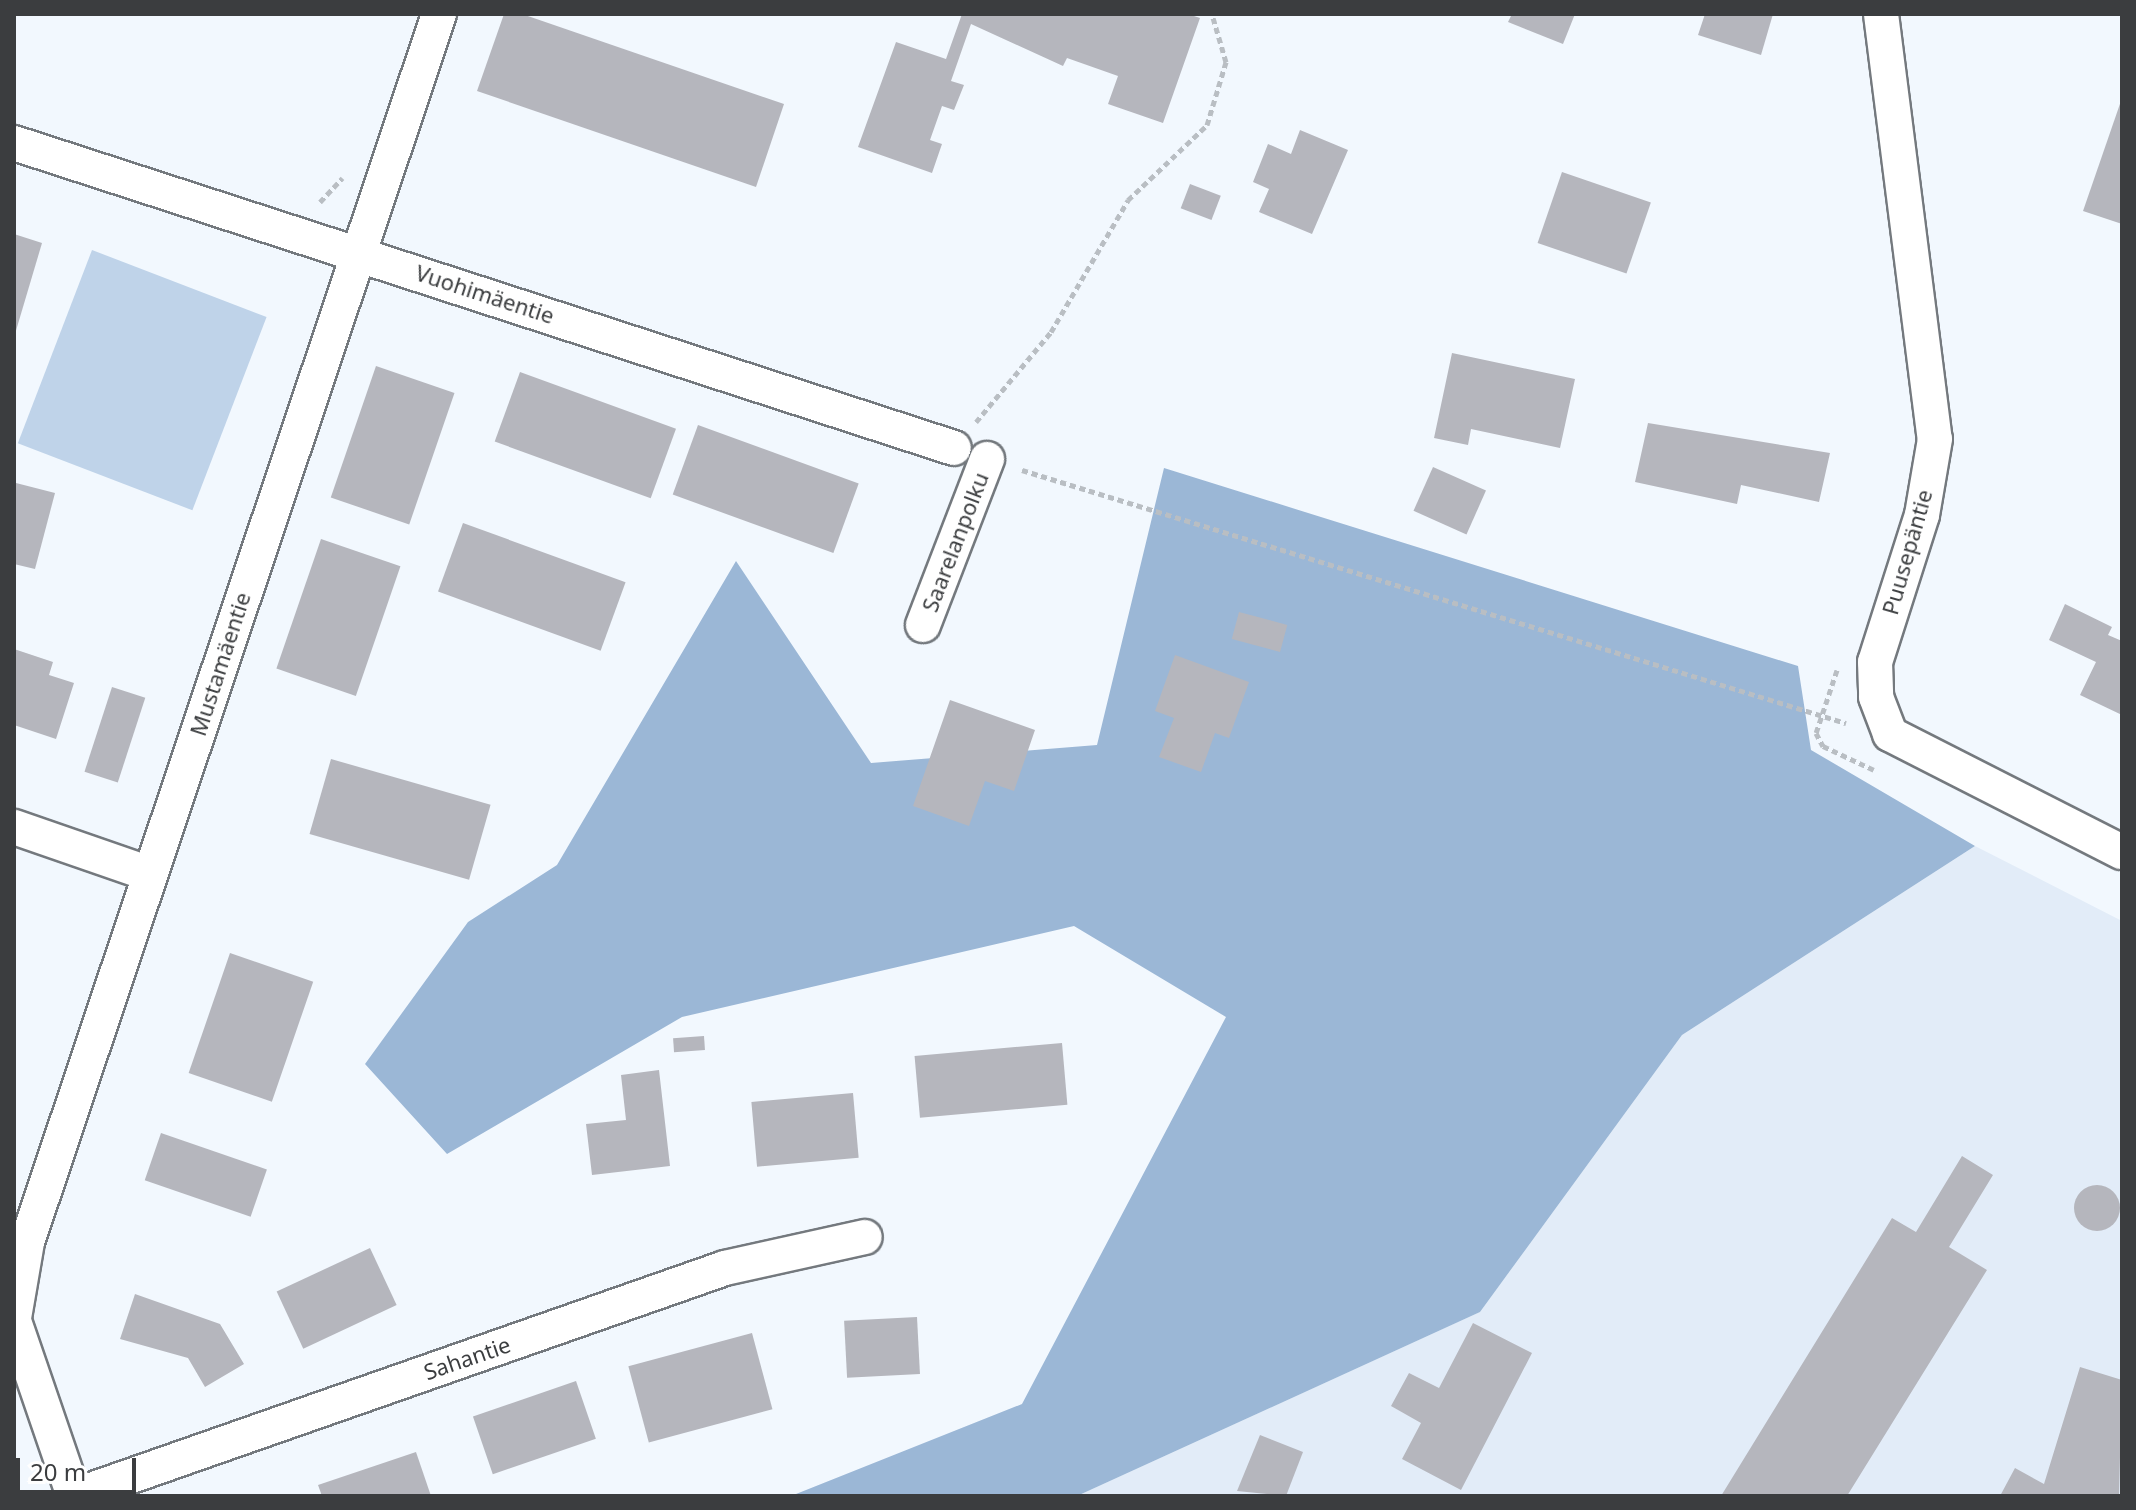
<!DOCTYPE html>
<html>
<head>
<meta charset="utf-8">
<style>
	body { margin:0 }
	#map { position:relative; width:2136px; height:1510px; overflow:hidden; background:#f2f8fe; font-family:"Noto Sans",sans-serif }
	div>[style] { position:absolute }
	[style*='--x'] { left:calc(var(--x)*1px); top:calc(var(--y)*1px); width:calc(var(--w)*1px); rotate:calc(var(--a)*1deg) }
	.built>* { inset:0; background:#e2ecf8 }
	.green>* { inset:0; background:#bfd3e9; transform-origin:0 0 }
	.forest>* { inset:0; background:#9bb7d6 }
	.building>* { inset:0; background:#b5b6bd; transform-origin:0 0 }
	.round { border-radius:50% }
	.path>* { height:5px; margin-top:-2.5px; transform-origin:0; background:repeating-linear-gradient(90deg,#b9bec3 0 6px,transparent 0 10px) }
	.roads { filter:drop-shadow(2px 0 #74797e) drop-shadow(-2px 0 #74797e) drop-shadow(0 2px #74797e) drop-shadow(0 -2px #74797e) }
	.minor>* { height:34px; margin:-17px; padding:0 17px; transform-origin:17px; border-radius:17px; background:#fff }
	span { translate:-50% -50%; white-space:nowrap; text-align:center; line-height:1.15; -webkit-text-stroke:6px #fff; paint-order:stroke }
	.street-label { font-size:22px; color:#3b3d3f }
	.frame { position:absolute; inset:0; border:16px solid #3b3d3f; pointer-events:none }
	.scale { position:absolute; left:16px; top:1458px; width:120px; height:36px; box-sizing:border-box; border:4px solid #3b3d3f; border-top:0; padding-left:10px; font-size:24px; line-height:28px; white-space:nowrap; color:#3b3d3f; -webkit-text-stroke:6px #fff; paint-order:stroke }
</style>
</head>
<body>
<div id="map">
	<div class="built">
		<div style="clip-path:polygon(1975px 846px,2122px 921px,2122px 1496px,1077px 1496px,1480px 1312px,1682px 1035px)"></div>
	</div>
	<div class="green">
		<div style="left:92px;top:250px;width:187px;height:207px;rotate:21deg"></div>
	</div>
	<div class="forest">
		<div style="clip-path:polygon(1164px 468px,1798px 666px,1811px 750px,1975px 846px,1682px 1035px,1480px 1312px,1077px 1496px,791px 1496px,1022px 1404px,1226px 1017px,1074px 926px,682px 1017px,447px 1154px,365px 1064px,468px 922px,557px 865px,736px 561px,871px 763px,1097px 745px)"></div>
	</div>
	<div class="building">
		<div style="clip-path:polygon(504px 14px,522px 14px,784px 104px,756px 187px,477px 91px)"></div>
		<div style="clip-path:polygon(962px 14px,1188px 14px,1200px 18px,1163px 123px,1108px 104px,1118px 76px,1067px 58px,1063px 66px,971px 24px,951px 81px,964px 85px,954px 110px,942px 106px,930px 140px,942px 144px,932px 173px,858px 147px,896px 42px,946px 59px)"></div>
		<div style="clip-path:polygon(1512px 14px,1575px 14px,1563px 44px,1508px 22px)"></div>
		<div style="clip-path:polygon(1705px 14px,1773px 14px,1761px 55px,1698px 35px)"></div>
		<div style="clip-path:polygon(2122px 98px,2122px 224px,2083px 211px)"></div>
		<div style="clip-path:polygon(1300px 130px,1348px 150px,1312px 234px,1259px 212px,1269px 189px,1253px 182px,1268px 144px,1291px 154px)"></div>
		<div style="left:1562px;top:172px;width:94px;height:75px;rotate:19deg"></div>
		<div style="left:1190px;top:184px;width:33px;height:26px;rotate:21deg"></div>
		<div style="clip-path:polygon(14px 234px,42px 243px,15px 334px,14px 334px)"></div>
		<div style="clip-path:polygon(1452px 353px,1575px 379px,1560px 448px,1471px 429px,1468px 445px,1434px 438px)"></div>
		<div style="left:376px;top:366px;width:83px;height:139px;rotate:19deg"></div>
		<div style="left:520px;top:372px;width:166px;height:74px;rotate:20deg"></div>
		<div style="clip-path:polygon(1648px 423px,1830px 453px,1819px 502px,1741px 485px,1737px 504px,1635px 482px)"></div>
		<div style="left:698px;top:425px;width:171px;height:74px;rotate:20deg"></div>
		<div style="left:1433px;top:467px;width:58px;height:48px;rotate:24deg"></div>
		<div style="clip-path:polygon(16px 483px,55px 493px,35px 569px,14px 564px)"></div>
		<div style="left:463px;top:523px;width:173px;height:73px;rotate:20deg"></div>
		<div style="left:321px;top:539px;width:84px;height:137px;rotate:19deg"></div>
		<div style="clip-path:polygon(2065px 604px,2112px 627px,2108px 635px,2122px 641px,2122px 715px,2080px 695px,2096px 662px,2049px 640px)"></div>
		<div style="left:1239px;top:612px;width:50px;height:28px;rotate:15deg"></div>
		<div style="clip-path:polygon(14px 649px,53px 662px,49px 675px,74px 683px,56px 739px,14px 725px)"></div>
		<div style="clip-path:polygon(1175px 655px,1249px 682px,1229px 738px,1215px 733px,1201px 772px,1159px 757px,1174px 718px,1155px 711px)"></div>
		<div style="left:112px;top:687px;width:35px;height:89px;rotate:18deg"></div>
		<div style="clip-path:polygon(950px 700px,1035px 730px,1014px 791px,985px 781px,969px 826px,913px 806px)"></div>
		<div style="left:331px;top:759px;width:166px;height:78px;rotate:16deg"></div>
		<div style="left:230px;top:953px;width:88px;height:127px;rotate:19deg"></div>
		<div style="left:704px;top:1036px;width:14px;height:31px;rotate:86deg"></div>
		<div style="left:1062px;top:1043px;width:62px;height:148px;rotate:85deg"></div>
		<div style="clip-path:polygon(659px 1070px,670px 1166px,592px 1175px,586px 1124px,626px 1120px,621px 1075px)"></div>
		<div style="left:853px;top:1093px;width:65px;height:102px;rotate:85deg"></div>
		<div style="left:161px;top:1133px;width:112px;height:50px;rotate:19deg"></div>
		<div style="clip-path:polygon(1962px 1156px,1993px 1175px,1949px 1247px,1987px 1270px,1847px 1496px,1721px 1496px,1892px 1218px,1916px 1232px)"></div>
		<div class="round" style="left:2074px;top:1185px;width:46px;height:46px"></div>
		<div style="left:370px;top:1248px;width:63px;height:103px;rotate:65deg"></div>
		<div style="clip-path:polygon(135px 1294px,220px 1324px,244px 1364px,205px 1387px,188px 1358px,120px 1339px)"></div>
		<div style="left:917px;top:1317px;width:57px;height:73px;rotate:87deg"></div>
		<div style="clip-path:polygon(1473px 1323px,1532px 1353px,1461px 1490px,1402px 1459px,1421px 1423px,1391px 1406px,1409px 1373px,1439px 1388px)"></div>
		<div style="left:752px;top:1333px;width:79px;height:128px;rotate:75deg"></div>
		<div style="clip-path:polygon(2080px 1367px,2122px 1380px,2119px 1496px,2000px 1496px,2015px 1468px,2044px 1484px)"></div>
		<div style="left:576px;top:1381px;width:61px;height:109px;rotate:71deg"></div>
		<div style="clip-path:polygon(1260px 1435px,1303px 1452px,1286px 1496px,1237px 1491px)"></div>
		<div style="clip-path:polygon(416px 1452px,431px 1496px,322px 1496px,318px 1485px)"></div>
	</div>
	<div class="path">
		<div style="--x:320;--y:202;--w:33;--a:-47"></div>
		<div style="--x:976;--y:422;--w:117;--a:-50.2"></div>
		<div style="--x:1051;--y:332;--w:153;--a:-59.7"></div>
		<div style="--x:1128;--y:200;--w:109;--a:-43.5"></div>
		<div style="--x:1207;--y:125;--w:66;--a:-73.2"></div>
		<div style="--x:1226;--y:62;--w:50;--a:-106.3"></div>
		<div style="--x:1022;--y:470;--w:862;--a:17.07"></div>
		<div style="--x:1837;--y:670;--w:66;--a:108.4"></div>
		<div style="--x:1816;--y:733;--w:15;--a:62"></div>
		<div style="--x:1823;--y:746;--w:56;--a:25.2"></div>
	</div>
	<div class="roads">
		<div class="minor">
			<div style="--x:1881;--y:14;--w:428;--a:82.8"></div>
			<div style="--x:1935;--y:439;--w:77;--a:99.7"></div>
			<div style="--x:1922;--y:515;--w:154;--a:107.7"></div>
			<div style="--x:1875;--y:662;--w:35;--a:88"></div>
			<div style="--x:1876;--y:697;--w:40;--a:69"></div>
			<div style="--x:1890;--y:734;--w:260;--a:27"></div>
			<div style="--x:14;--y:143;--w:988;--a:17.98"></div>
			<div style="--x:923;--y:625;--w:178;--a:-68.9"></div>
			<div style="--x:14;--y:827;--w:144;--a:19.1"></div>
			<div style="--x:14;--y:1318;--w:77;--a:-80.3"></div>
			<div style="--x:27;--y:1242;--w:1295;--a:-71.45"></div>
			<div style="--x:14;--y:1321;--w:185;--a:71.1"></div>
			<div style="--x:74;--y:1496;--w:690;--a:-19.3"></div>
			<div style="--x:725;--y:1268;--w:143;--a:-12.5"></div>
		</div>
	</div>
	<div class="street-label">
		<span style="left:485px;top:294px;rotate:18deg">Vuohimäentie</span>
		<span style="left:955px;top:542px;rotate:-69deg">Saarelanpolku</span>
		<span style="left:1907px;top:552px;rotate:-74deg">Puusepäntie</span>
		<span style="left:220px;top:664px;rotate:-72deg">Mustamäentie</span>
		<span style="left:467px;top:1358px;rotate:-19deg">Sahantie</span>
	</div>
	<div class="frame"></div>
	<div class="scale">20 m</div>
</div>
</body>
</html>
